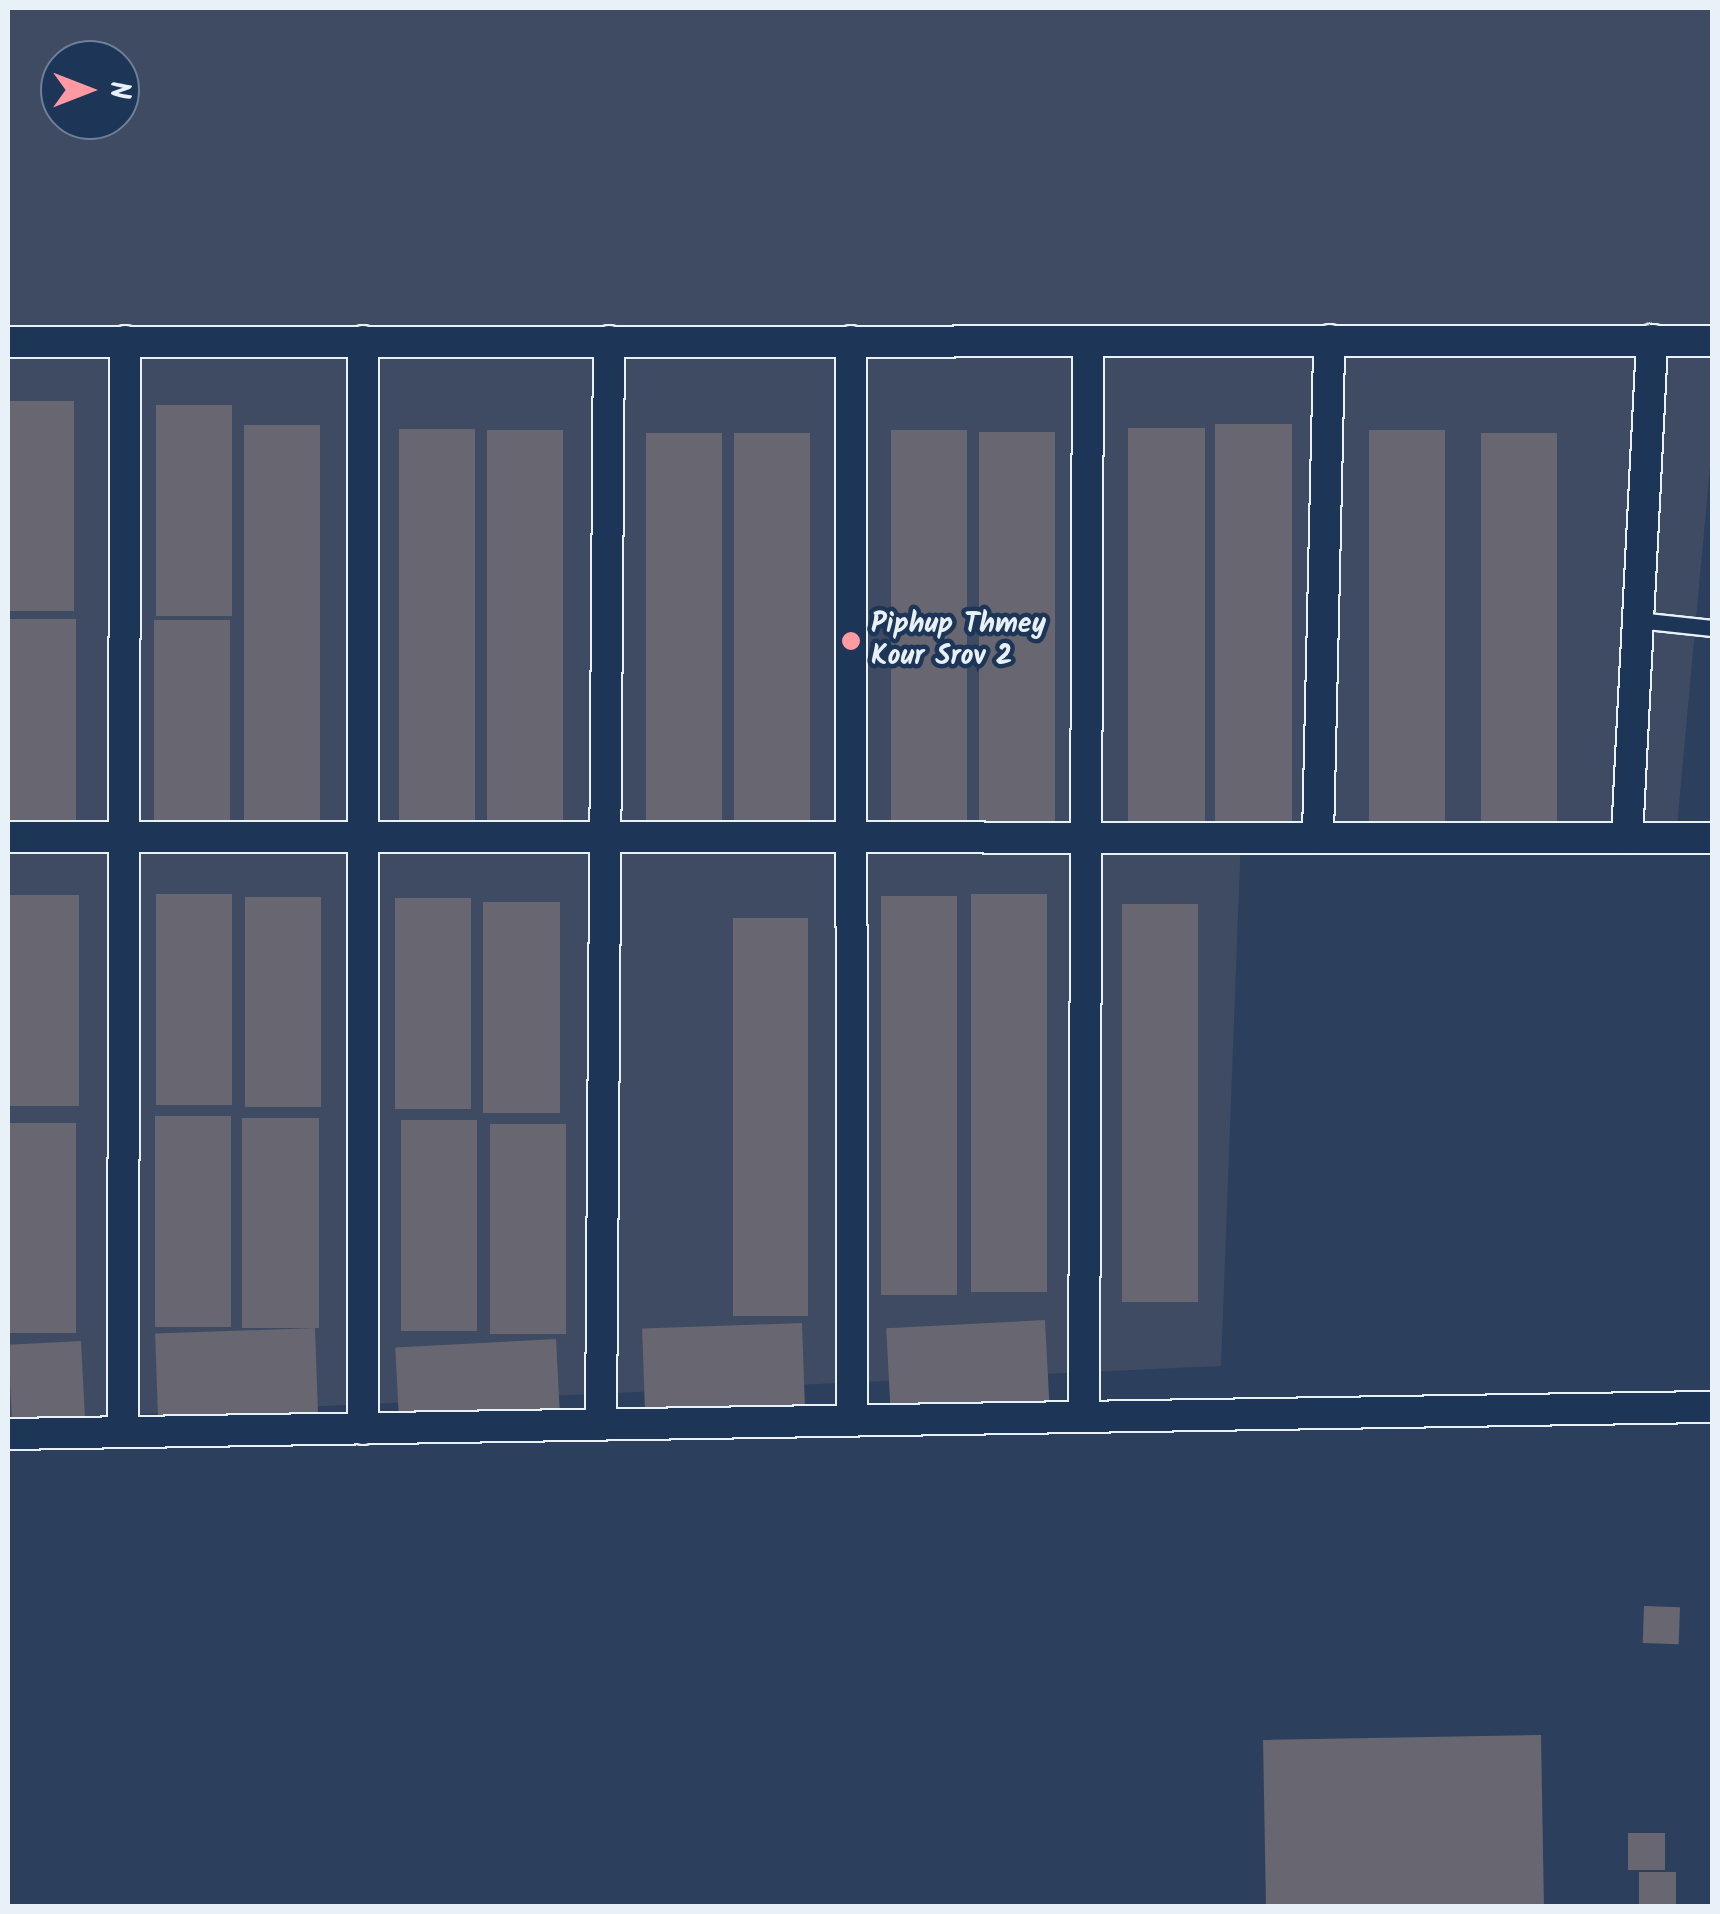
<!DOCTYPE html>
<html>
<head>
<meta charset="utf-8">
<style>
	body { margin:0 }
	#map { position:relative; width:1720px; height:1914px; overflow:hidden; background:#2c3f5c; font-family:Kalam,sans-serif }
	div>[style] { position:absolute }
	[style*='--x'] { left:calc(var(--x)*1px); top:calc(var(--y)*1px); width:calc(var(--w)*1px); rotate:calc(var(--a)*1deg) }
	.built>* { inset:0; background:#3e4b62 }
	.building>* { inset:0; background:#676671; transform-origin:0 0 }
	.roads { filter:drop-shadow(2px 0 #e8f1f8) drop-shadow(-2px 0 #e8f1f8) drop-shadow(0 2px #e8f1f8) drop-shadow(0 -2px #e8f1f8) }
	.lane>* { height:15px; margin:-7.5px; padding:0 7.5px; transform-origin:7.5px; border-radius:7.5px; background:#1d3557 }
	.street>* { height:30px; margin:-15px; padding:0 15px; transform-origin:15px; border-radius:15px; background:#1d3557 }
	.dots>* { width:28px; height:28px; translate:-50% -50%; box-sizing:border-box; border:5px solid #1d3557; border-radius:50% }
	span { translate:-50% -50%; white-space:nowrap; text-align:center; line-height:1.15; -webkit-text-stroke:9px #1d3557; paint-order:stroke }
	.poi-label { font-size:28px; color:#e8f1f8; font-weight:700 }
	.left { translate:0 -50%; text-align:left }
	.frame { position:absolute; inset:0; border:10px solid #e8f1f8; pointer-events:none }
	.north { position:absolute; left:40px; top:40px; width:100px; height:100px; box-sizing:border-box; background:#1d3557; border:2px solid #6e8097; border-radius:50%; rotate:90deg; font-size:28px; font-weight:700; line-height:40px; text-align:center; color:#e8f1f8 }
	.north::after { content:''; display:block; margin:auto; width:35px; height:45px; background:#ff9aa2; clip-path:polygon(50% 0,100% 100%,50% 72%,0 100%) }
</style>
</head>
<body>
<div id="map">
	<div class="built">
		<div style="clip-path:polygon(evenodd,8px 8px,1712px 8px,1712px 445px,1676px 838px,1241px 837px,1221px 1366px,8px 1420px,8px 8px,60px 60px,120px 60px,120px 120px,60px 120px,60px 60px)"></div>
	</div>
	<div class="building">
		<div style="left:8px;top:401px;width:66px;height:210px"></div>
		<div style="left:156px;top:405px;width:76px;height:211px"></div>
		<div style="left:1215px;top:424px;width:77px;height:398px"></div>
		<div style="left:244px;top:425px;width:76px;height:399px"></div>
		<div style="left:1128px;top:428px;width:77px;height:398px"></div>
		<div style="left:399px;top:429px;width:76px;height:398px"></div>
		<div style="left:487px;top:430px;width:76px;height:399px"></div>
		<div style="left:891px;top:430px;width:76px;height:399px"></div>
		<div style="left:1369px;top:430px;width:76px;height:399px"></div>
		<div style="left:979px;top:432px;width:76px;height:398px"></div>
		<div style="left:646px;top:433px;width:76px;height:398px"></div>
		<div style="left:734px;top:433px;width:76px;height:398px"></div>
		<div style="left:1481px;top:433px;width:76px;height:398px"></div>
		<div style="left:8px;top:619px;width:68px;height:211px"></div>
		<div style="left:154px;top:620px;width:76px;height:211px"></div>
		<div style="left:156px;top:894px;width:76px;height:211px"></div>
		<div style="left:971px;top:894px;width:76px;height:398px"></div>
		<div style="left:8px;top:895px;width:71px;height:211px"></div>
		<div style="left:881px;top:896px;width:76px;height:399px"></div>
		<div style="left:245px;top:897px;width:76px;height:210px"></div>
		<div style="left:395px;top:898px;width:76px;height:211px"></div>
		<div style="left:483px;top:902px;width:77px;height:211px"></div>
		<div style="left:1122px;top:904px;width:76px;height:398px"></div>
		<div style="left:733px;top:918px;width:75px;height:398px"></div>
		<div style="left:155px;top:1116px;width:76px;height:211px"></div>
		<div style="left:242px;top:1118px;width:77px;height:210px"></div>
		<div style="left:401px;top:1120px;width:76px;height:211px"></div>
		<div style="left:8px;top:1123px;width:68px;height:210px"></div>
		<div style="left:490px;top:1124px;width:76px;height:210px"></div>
		<div style="left:1045px;top:1320px;width:86px;height:159px;rotate:87deg"></div>
		<div style="left:802px;top:1323px;width:86px;height:160px;rotate:88deg"></div>
		<div style="left:315px;top:1328px;width:86px;height:160px;rotate:88deg"></div>
		<div style="left:556px;top:1339px;width:77px;height:161px;rotate:87deg"></div>
		<div style="left:81px;top:1341px;width:85px;height:73px;rotate:87deg"></div>
		<div style="left:1644px;top:1606px;width:36px;height:37px;rotate:2deg"></div>
		<div style="left:1541px;top:1735px;width:171px;height:278px;rotate:89deg"></div>
		<div style="left:1628px;top:1833px;width:37px;height:37px"></div>
		<div style="left:1639px;top:1872px;width:37px;height:34px"></div>
	</div>
	<div class="roads">
		<div class="lane">
			<div style="--x:1638;--y:620;--w:74;--a:6.2"></div>
		</div>
		<div class="street">
			<div style="--x:851;--y:341;--w:1080;--a:89.95"></div>
			<div style="--x:8;--y:342;--w:1704;--a:-0.03"></div>
			<div style="--x:8;--y:837;--w:1704;--a:0.03"></div>
			<div style="--x:1318;--y:837;--w:497;--a:-88.7"></div>
			<div style="--x:1627;--y:837;--w:498;--a:-87.1"></div>
			<div style="--x:1084;--y:1417;--w:1076;--a:-89.79"></div>
			<div style="--x:601;--y:1425;--w:1084;--a:-89.58"></div>
			<div style="--x:363;--y:1429;--w:1088;--a:-90"></div>
			<div style="--x:123;--y:1432;--w:1091;--a:-89.89"></div>
			<div style="--x:8;--y:1434;--w:1704;--a:-0.91"></div>
		</div>
	</div>
	<div class="dots">
		<div style="left:851px;top:641px;background:#ff9aa2"></div>
	</div>
	<div class="poi-label">
		<span class="left" style="left:871px;top:641px">Piphup Thmey<br>Kour Srov 2</span>
	</div>
	<div class="frame"></div>
	<div class="north">N</div>
</div>
</body>
</html>
